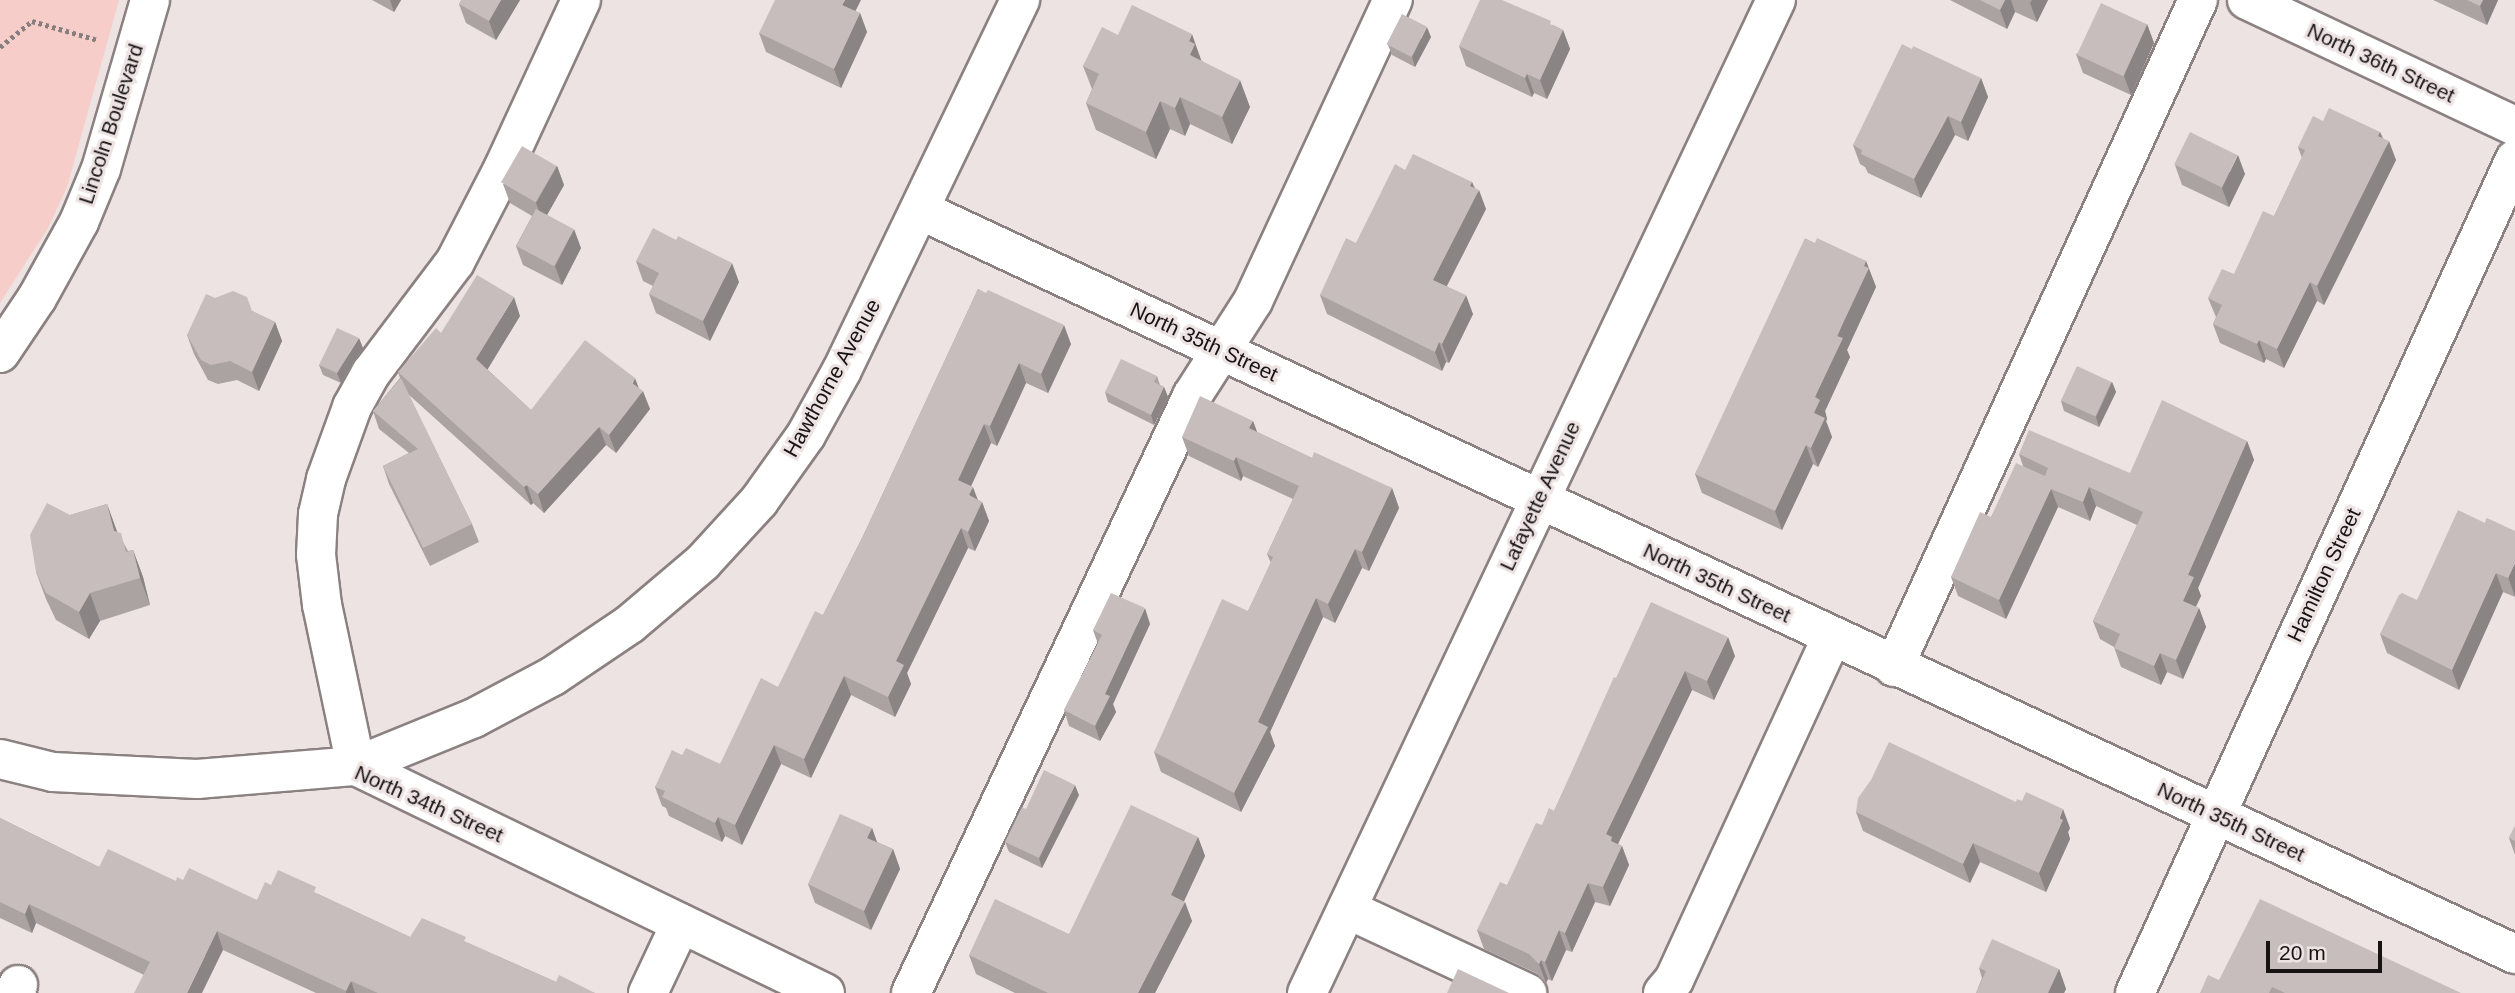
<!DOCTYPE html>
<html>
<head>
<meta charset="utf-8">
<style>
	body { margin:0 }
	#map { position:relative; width:2515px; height:993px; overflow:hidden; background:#ede3e2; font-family:Arial,sans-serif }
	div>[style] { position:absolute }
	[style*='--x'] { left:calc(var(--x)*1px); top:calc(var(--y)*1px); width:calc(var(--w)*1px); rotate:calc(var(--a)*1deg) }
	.green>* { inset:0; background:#f6cdc8 }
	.path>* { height:4.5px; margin-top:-2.25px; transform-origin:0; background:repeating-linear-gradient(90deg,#877f7f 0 3.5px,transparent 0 7px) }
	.roads { filter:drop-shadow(2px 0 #8b8180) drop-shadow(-2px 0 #8b8180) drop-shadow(0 2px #8b8180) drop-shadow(0 -2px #8b8180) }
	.minor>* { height:38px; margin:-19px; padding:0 19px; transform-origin:19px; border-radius:19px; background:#fff }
	.major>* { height:38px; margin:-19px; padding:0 19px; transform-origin:19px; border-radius:19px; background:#fff }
	.wall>* { inset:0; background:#aba3a2 }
	.shaded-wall>* { inset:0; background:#8b8484 }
	.building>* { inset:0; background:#c7bdbc; transform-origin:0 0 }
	span { translate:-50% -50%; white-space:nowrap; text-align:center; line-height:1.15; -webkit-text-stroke:6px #ede3e2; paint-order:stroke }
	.street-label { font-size:21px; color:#171313 }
	.scale { position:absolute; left:2266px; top:941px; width:116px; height:32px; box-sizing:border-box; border:4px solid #171313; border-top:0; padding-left:9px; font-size:21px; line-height:24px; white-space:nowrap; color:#171313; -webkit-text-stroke:5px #ede3e2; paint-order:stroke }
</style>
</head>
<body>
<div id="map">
	<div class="green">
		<div style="clip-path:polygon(0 0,119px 0,67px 187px,48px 228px,0 303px)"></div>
	</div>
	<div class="path">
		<div style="--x:0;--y:47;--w:41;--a:-39.1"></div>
		<div style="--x:32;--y:21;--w:69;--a:16.1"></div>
	</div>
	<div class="roads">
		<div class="minor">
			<div style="--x:2247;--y:0;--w:296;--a:25.2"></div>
			<div style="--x:920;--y:210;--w:1760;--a:25.01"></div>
			<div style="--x:0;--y:353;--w:66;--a:-56.1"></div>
			<div style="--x:37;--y:298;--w:87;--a:-61.1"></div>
			<div style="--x:79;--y:222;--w:57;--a:-67.5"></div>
			<div style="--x:101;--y:169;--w:176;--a:-73.8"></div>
			<div style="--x:1894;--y:667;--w:733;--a:-65.5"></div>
			<div style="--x:0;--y:759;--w:55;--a:13.8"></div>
			<div style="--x:53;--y:772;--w:144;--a:2.8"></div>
			<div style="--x:197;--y:779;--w:160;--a:-4.7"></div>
			<div style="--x:356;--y:766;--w:521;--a:25.83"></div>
			<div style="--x:356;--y:766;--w:127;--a:-22.1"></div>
			<div style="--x:474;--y:718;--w:89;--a:-28"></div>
			<div style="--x:553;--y:676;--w:93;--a:-34"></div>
			<div style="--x:630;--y:624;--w:96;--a:-40.3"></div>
			<div style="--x:703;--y:562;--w:83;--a:-47.4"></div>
			<div style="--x:759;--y:501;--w:81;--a:-54.5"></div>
			<div style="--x:806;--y:435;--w:74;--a:-61"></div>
			<div style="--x:842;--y:370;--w:411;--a:-64.3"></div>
			<div style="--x:356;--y:766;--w:165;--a:-101.9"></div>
			<div style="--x:322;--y:605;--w:50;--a:-96.8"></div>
			<div style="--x:316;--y:555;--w:41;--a:-87.2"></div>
			<div style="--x:318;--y:514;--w:36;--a:-77"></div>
			<div style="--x:326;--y:479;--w:77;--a:-70.1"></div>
			<div style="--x:352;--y:407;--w:39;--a:-61"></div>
			<div style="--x:371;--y:373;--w:139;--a:-52.9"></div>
			<div style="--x:455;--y:262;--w:105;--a:-62.7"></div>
			<div style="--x:503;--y:169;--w:186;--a:-65.2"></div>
			<div style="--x:1347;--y:909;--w:199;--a:25"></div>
			<div style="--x:14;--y:993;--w:9;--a:-63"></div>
			<div style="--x:648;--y:993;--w:77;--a:-64.8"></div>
			<div style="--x:911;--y:993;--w:660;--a:-64.79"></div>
			<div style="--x:1192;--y:396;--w:113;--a:-57.3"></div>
			<div style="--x:1253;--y:301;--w:332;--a:-65.1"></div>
			<div style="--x:1307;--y:993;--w:1098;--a:-64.72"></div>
			<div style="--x:1663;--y:993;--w:17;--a:-50"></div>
			<div style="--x:1674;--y:980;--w:378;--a:-65.3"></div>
		</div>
		<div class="major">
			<div style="--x:2135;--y:993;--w:916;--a:-65.5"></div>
		</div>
	</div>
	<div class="wall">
		<div style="clip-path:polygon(372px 0,401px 0,394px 12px)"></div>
		<div style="clip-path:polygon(520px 0,496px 40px,466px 23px,459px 4px)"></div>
		<div style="clip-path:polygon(1950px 0,2048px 0,2037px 22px,2015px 12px,2007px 29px)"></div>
		<div style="clip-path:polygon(2433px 0,2498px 0,2487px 25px)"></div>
		<div style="clip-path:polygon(855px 11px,860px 13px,867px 32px,841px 88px,766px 52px,759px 33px)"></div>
		<div style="clip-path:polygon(2147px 24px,2154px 43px,2131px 95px,2083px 73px,2076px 54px)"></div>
		<div style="clip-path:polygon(1553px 25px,1563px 30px,1570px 49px,1547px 99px,1534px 93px,1532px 97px,1466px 66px,1459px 46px)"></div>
		<div style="clip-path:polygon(1118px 35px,1202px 61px,1250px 107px,1232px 144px,1190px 124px,1185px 136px,1170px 129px,1156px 159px,1096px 130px,1086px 103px,1092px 89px,1083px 66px)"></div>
		<div style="clip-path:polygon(1431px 37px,1415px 67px,1392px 55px,1388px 45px)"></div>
		<div style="clip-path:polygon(1981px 78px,1988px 97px,1968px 141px,1955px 135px,1921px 198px,1868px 173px,1865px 167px,1860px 164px,1853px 145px)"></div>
		<div style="clip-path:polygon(2380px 132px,2383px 138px,2396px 160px,2324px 305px,2317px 301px,2284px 368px,2266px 359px,2264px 363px,2220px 343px,2213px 324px,2216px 317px,2208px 298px,2234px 274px,2274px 216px,2302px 158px,2298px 147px)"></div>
		<div style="clip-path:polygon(2175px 165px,2245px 174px,2229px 207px,2182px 185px)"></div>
		<div style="clip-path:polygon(557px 166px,564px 185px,547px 215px,581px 248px,562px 285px,523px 265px,516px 246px,532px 216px,510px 203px,503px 184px)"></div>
		<div style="clip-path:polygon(1405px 170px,1472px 182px,1486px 209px,1447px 286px,1473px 314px,1449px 363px,1446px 362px,1442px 371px,1327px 314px,1320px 295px,1356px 243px)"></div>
		<div style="clip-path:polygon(1815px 243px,1866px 261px,1876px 287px,1847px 350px,1850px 357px,1825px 411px,1827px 419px,1826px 421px,1832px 437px,1818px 467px,1813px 464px,1782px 530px,1702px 493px,1695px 474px)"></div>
		<div style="clip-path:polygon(636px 261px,739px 282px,710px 341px,656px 313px,649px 294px,653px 286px,643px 281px)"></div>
		<div style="clip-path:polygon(978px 289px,1071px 344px,1048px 393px,1026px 383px,997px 446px,991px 443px,971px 486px,978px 500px,982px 502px,989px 521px,975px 551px,968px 548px,907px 673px,911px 684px,895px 717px,851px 695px,811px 778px,781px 764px,742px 845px,725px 836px,722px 842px,669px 816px,666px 808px,662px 806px,655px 787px,682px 755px,720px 764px,778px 687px,823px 615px,863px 536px)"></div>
		<div style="clip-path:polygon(215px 298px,252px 311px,275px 322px,282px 341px,259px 391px,237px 380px,218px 384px,208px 380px,194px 354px,187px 335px)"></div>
		<div style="clip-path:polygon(520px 316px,487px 369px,531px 410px,639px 388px,650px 409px,616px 453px,606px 445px,544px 513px,533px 503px,531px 505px,408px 394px,472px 524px,479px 542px,430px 566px,389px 484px,383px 466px,409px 453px,379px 429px,373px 411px,400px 378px,398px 372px,441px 333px)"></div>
		<div style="clip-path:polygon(363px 348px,341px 383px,323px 375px,319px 365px)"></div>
		<div style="clip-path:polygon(1157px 376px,1160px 385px,1164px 387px,1168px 397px,1154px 425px,1108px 402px,1105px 392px)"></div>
		<div style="clip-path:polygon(2112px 382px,2116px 392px,2099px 427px,2064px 411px,2061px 401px)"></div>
		<div style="clip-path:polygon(1253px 421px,1257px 432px,1312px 458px,1392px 488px,1399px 508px,1369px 571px,1362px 568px,1335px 623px,1323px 617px,1270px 732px,1275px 746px,1241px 812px,1161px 772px,1154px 752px,1248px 611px,1271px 563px,1267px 554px,1293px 499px,1243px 476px,1241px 481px,1189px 456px,1182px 437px)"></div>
		<div style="clip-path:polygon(2247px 441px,2254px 460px,2198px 588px,2201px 596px,2196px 607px,2199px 608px,2206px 627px,2183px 679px,2167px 672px,2161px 685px,2121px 667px,2114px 647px,2100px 639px,2093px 621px,2137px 525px,2096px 506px,2090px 521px,2058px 507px,2006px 619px,1958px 596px,1951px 577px,1991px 517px,2023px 466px,2019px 454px,2130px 473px)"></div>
		<div style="clip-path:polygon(107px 504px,117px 531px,128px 551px,133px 550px,143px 577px,150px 605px,100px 621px,89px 639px,56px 620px,46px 599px,36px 572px,70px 515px)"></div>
		<div style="clip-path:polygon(2487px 518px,2515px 597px,2503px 592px,2459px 690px,2387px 653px,2380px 634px,2417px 600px,2485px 523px)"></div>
		<div style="clip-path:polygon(1150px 624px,1113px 704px,1116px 712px,1100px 741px,1069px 726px,1064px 710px,1098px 644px,1093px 630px)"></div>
		<div style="clip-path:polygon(1735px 656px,1714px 700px,1692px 690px,1618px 844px,1622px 846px,1629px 865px,1610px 906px,1595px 902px,1572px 952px,1566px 950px,1552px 981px,1548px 979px,1546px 983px,1536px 973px,1484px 949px,1477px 930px,1507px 885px,1542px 825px,1554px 811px,1616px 678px)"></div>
		<div style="clip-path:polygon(1079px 795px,1042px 868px,1009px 852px,1005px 842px,1026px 809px)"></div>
		<div style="clip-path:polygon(1856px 812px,2070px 828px,2068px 832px,2070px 839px,2046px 892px,1980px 862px,1970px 883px,1863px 831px)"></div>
		<div style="clip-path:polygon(0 818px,99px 867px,176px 881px,183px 880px,257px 900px,271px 885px,318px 894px,410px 937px,468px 943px,556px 982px,595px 993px,316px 993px,223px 950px,144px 975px,36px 923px,32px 933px,0 918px)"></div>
		<div style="clip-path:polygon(2515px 826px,2515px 855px,2509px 838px)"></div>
		<div style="clip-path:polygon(872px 828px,877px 842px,893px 849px,900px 869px,871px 930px,815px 903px,808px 884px)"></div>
		<div style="clip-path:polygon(1198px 837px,1205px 856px,1184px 901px,1192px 921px,1155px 993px,1015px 993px,976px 974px,969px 955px,1069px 934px)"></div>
		<div style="clip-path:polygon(1979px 968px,2059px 969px,2066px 989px,2064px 993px,1976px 993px,1982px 978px)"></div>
		<div style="clip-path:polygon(2219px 980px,2461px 993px,2200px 993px)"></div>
	</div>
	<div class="shaded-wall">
		<div style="clip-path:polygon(390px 0,401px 0,394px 12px)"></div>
		<div style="clip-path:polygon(501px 0,520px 0,496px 40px,489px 21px)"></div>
		<div style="clip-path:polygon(845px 0,861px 0,849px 24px,842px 5px)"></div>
		<div style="clip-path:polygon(2005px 0,2011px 0,2015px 12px,2007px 29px,2000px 10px)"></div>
		<div style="clip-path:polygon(2032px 0,2048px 0,2037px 22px,2030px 3px)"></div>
		<div style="clip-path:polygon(2483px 0,2498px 0,2487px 25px,2480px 6px)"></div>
		<div style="clip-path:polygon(860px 13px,867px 32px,841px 88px,834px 69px)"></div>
		<div style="clip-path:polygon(2147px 24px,2154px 43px,2131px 95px,2124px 76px)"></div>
		<div style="clip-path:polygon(1427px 27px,1431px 37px,1415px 67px,1412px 57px)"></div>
		<div style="clip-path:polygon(1563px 30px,1570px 49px,1547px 99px,1540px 80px)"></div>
		<div style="clip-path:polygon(1192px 34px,1205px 71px,1190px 55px,1189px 41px)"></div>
		<div style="clip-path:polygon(1527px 74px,1534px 93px,1532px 97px,1525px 78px)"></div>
		<div style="clip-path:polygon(1981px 78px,1988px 97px,1968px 141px,1961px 122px)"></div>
		<div style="clip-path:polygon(1240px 80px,1250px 107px,1232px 144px,1222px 117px)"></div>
		<div style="clip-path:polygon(1180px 97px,1190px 124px,1185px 136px,1175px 108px)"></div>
		<div style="clip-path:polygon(1160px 101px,1170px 129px,1156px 159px,1146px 132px)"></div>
		<div style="clip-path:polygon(1948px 116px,1955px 135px,1921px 198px,1914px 179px)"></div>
		<div style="clip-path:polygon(2380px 132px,2386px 147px,2389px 141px,2396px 160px,2324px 305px,2317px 286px)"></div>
		<div style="clip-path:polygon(2238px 155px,2245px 174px,2229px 207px,2222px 188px)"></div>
		<div style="clip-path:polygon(557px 166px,564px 185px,543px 222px,536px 203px)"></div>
		<div style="clip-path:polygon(1472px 182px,1476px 195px,1479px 190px,1486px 209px,1440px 299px,1433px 280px)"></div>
		<div style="clip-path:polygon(574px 229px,581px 248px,562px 285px,555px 266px)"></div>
		<div style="clip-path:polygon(1866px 261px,1876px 287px,1847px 350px,1850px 357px,1825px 411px,1827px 419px,1826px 421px,1832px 437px,1818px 467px,1811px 448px,1815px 397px)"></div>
		<div style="clip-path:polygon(732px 263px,739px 282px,710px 341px,703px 321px)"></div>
		<div style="clip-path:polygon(2310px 282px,2317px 301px,2284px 368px,2277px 349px)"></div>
		<div style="clip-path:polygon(1466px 295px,1473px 314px,1449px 363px,1442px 344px)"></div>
		<div style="clip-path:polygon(514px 297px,520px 316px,483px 377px,476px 359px)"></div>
		<div style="clip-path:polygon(275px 322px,282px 341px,259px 391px,252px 372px)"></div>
		<div style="clip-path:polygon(1064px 325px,1071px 344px,1048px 393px,1041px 374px)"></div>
		<div style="clip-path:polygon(359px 338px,363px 348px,341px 383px,337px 373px)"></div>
		<div style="clip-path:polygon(2259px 340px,2266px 359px,2264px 363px,2257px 344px)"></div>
		<div style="clip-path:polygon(1439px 342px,1446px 362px,1442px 371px,1435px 352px)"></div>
		<div style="clip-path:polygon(1019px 363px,1026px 383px,997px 446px,990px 426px)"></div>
		<div style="clip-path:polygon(635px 378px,641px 394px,643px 391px,650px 409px,616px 453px,609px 435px)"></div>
		<div style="clip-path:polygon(2112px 382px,2116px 392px,2099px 427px,2096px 417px)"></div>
		<div style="clip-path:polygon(1164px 387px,1168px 397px,1154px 425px,1151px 415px)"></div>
		<div style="clip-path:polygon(1253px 421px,1260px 440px,1249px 428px)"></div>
		<div style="clip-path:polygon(984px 424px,991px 443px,965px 499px,958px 480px)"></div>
		<div style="clip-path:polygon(599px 427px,606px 445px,544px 513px,538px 494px)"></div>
		<div style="clip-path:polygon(2247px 441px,2254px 460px,2198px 588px,2201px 596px,2189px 620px,2183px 601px,2188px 575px)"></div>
		<div style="clip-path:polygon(1806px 445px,1813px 464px,1782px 530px,1775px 511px)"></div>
		<div style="clip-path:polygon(1236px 457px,1243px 476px,1241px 481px,1234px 461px)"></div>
		<div style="clip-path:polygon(527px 485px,533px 503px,531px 505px,524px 487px)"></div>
		<div style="clip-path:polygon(973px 487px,980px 506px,969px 495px)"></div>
		<div style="clip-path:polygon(2089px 487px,2096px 506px,2090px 521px,2083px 502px)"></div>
		<div style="clip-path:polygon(1392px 488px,1399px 508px,1369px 571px,1362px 552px)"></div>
		<div style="clip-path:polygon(2051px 489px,2058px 507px,2006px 619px,1999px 600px)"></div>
		<div style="clip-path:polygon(982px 502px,989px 521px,975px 551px,968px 532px)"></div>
		<div style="clip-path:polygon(107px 504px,117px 532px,114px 531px)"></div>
		<div style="clip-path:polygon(961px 528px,968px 548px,907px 673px,911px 684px,895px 717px,888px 697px,896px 661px)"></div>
		<div style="clip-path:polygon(1355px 549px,1362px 568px,1335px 623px,1328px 604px)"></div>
		<div style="clip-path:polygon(133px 550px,143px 577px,150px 605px,140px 578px)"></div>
		<div style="clip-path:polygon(2515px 563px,2515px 597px,2508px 578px)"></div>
		<div style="clip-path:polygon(2496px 573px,2503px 592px,2459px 690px,2452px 670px)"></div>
		<div style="clip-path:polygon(90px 593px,100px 621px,89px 639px,79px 612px)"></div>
		<div style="clip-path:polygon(1316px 598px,1323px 617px,1270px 732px,1275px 746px,1241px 812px,1234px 793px,1258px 722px)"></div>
		<div style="clip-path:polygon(1145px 608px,1150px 624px,1113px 704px,1116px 712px,1100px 741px,1095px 726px,1105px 694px)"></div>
		<div style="clip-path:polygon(2199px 608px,2206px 627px,2183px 679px,2176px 660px)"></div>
		<div style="clip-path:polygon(1728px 637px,1735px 656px,1714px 700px,1707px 681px)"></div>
		<div style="clip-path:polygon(2160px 653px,2167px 672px,2161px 685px,2154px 666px)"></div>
		<div style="clip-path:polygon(1685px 671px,1692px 690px,1616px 848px,1622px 846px,1629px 865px,1610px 906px,1603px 887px,1606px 834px)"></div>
		<div style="clip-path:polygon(844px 676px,851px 695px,811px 778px,804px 759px)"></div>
		<div style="clip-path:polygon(774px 745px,781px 764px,742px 845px,735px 825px)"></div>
		<div style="clip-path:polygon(1075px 785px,1079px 795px,1042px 868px,1039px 858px)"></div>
		<div style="clip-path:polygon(2063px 809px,2070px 828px,2068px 832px,2070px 839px,2046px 892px,2039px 873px)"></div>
		<div style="clip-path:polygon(718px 817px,725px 836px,722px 842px,715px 823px)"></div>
		<div style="clip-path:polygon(872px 828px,879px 848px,867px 838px)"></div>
		<div style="clip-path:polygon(1198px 837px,1205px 856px,1178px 914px,1171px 895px)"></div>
		<div style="clip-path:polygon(1973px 843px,1980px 862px,1970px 883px,1963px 864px)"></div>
		<div style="clip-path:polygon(893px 849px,900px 869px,871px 930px,864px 911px)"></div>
		<div style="clip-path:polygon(1588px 883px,1595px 902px,1572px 952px,1565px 933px)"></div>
		<div style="clip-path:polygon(1185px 902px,1192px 921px,1155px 993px,1138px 993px)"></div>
		<div style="clip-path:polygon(29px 904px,36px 923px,32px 933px,25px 914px)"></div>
		<div style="clip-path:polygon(1559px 930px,1566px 950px,1552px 981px,1545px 962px)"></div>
		<div style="clip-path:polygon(217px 931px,223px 950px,202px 993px,187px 993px)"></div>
		<div style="clip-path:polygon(1541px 960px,1548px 979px,1546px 983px,1539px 964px)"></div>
		<div style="clip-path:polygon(2059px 969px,2066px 989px,2064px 993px,2048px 993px)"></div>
		<div style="clip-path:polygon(351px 981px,355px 993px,346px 993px,346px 991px)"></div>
	</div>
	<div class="building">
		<div style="clip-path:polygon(461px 0,501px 0,489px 21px,459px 4px)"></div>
		<div style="clip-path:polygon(775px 0,845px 0,842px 5px,860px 13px,834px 69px,759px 33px)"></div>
		<div style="clip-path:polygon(1480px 0,1502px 0,1551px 21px,1550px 24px,1563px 30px,1540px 80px,1527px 74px,1525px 78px,1459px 46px)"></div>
		<div style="clip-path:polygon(1980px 0,2005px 0,2000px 10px)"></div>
		<div style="clip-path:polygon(2467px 0,2483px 0,2480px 6px)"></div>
		<div style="left:2101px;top:3px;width:51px;height:57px;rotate:25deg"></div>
		<div style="clip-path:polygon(1132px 5px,1192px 34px,1189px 41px,1195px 44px,1190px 55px,1240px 80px,1222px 117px,1180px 97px,1175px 108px,1160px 101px,1146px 132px,1086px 103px,1099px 74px,1083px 66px,1102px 27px,1118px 35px)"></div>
		<div style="left:1402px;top:14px;width:28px;height:34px;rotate:27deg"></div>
		<div style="clip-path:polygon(1902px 44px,1912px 49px,1913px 46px,1981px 78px,1961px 122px,1948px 116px,1914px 179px,1861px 154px,1862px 150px,1853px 145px)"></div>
		<div style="clip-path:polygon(2329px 108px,2380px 132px,2378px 136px,2389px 141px,2317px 286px,2310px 282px,2277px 349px,2259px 340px,2257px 344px,2213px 324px,2222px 305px,2208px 298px,2222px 269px,2234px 274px,2263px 211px,2274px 216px,2305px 150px,2298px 147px,2313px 116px,2323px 121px)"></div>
		<div style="left:2190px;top:132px;width:53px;height:36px;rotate:26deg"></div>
		<div style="left:522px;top:146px;width:40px;height:42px;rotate:30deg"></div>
		<div style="clip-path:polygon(1413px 154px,1472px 182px,1470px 186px,1479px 190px,1433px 280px,1466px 295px,1442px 344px,1439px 342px,1435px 352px,1320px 295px,1346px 238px,1356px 243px,1395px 164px,1405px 170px)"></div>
		<div style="left:536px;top:209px;width:43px;height:42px;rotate:28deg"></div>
		<div style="clip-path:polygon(653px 228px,676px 240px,678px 236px,732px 263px,703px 321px,649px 294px,659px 273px,636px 261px)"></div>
		<div style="clip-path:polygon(1805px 238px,1815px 243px,1817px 238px,1866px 261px,1864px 266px,1869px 268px,1837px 336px,1843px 338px,1815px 397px,1820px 400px,1814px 413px,1825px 418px,1811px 448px,1806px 445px,1775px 511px,1695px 474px)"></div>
		<div style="clip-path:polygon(477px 275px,514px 297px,476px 359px,531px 410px,585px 340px,635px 378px,632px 383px,643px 391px,609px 435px,599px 427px,538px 494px,527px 485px,524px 487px,398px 372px,436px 328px,441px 333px)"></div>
		<div style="clip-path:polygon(978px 289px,986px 293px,988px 290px,1064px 325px,1041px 374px,1019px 363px,990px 426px,984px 424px,958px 480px,973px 487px,969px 495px,982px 502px,968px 532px,961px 528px,896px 661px,904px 665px,888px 697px,844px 676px,804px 759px,774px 745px,735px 825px,718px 817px,715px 823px,662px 797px,665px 791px,655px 787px,672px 750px,682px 755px,686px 748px,720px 764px,761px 678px,778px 687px,815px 611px,823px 615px,863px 536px)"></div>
		<div style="clip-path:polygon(233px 291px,247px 297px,252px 311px,275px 322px,252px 372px,230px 361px,211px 365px,201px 360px,187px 335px,206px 294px,215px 298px)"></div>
		<div style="clip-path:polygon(337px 328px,359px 338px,337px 373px,319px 365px)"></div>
		<div style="clip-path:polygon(1121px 359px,1157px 376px,1154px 382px,1164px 387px,1151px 415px,1105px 392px)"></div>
		<div style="left:2077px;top:366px;width:38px;height:38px;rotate:25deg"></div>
		<div style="clip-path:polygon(401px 378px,472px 524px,423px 548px,383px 466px,418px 449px,373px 411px)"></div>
		<div style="clip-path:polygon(1200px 396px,1253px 421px,1249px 428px,1312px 458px,1314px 452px,1392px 488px,1362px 552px,1355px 549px,1328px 604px,1316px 598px,1258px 722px,1268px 727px,1234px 793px,1154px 752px,1222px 599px,1248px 611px,1273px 557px,1267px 554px,1299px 486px,1236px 457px,1234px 461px,1182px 437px)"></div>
		<div style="clip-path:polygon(2162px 400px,2247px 441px,2188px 575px,2194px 577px,2183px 601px,2199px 608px,2176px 660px,2160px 653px,2154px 666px,2114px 648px,2120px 634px,2093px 621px,2143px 512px,2089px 487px,2083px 502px,2051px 489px,1999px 600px,1951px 577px,1980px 512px,1991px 517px,2016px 463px,2045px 476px,2048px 468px,2019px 454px,2029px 430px,2130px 473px)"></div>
		<div style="clip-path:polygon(47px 503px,70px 515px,107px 504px,114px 531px,121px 533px,126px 552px,133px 550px,140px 578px,90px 593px,79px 612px,46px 593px,36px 572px,30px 535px)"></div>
		<div style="clip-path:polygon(2458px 510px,2485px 523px,2487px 518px,2515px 531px,2515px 563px,2508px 578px,2496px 573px,2452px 670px,2380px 634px,2399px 595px,2402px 593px,2417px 600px)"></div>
		<div style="clip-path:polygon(1111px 593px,1145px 608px,1105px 694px,1110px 696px,1095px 726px,1064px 710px,1102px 635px,1093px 630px)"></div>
		<div style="clip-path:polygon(1651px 602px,1728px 637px,1707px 681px,1685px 671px,1606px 834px,1612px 837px,1611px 841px,1622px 846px,1603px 887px,1588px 883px,1565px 933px,1559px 930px,1545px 962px,1541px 960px,1539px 964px,1529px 954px,1477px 930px,1500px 882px,1507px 885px,1536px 823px,1542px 825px,1549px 808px,1554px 811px,1614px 677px,1616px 678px)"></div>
		<div style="clip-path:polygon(1889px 742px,2016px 802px,2017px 799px,2022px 801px,2026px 792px,2063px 809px,2059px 818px,2063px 820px,2039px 873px,1973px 843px,1963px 864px,1856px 812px,1858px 798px,1871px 780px)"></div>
		<div style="clip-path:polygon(1044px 770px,1075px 785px,1039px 858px,1005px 842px,1022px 807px,1026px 809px)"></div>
		<div style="clip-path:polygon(1131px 805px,1198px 837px,1171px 895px,1185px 902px,1138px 993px,1048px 993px,969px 955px,995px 899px,1069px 934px)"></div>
		<div style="clip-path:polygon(840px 814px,872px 828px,867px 838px,893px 849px,864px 911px,808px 884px)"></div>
		<div style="clip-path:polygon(0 818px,99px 867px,108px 849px,176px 881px,177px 877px,183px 880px,189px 868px,257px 900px,265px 882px,271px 885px,278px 870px,316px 887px,314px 892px,410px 937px,422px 918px,466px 937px,464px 941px,556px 982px,559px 975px,595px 993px,378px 993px,351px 981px,346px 991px,217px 931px,187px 993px,134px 993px,150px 962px,29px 904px,25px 914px,0 902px)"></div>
		<div style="clip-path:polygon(2515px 826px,2515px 841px,2509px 838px)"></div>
		<div style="clip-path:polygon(2260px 899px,2461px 993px,2285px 993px,2272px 987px,2269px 993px,2200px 993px,2208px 975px,2219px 980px)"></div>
		<div style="clip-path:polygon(1992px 939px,2059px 969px,2048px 993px,1976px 993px,1986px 971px,1979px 968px)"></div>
		<div style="clip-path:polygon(1458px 969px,1509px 993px,1447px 993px)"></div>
	</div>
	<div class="street-label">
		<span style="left:2381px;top:63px;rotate:25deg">North 36th Street</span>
		<span style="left:111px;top:124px;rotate:-72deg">Lincoln Boulevard</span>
		<span style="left:1204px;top:342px;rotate:25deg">North 35th Street</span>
		<span style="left:832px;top:378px;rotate:-61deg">Hawthorne Avenue</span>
		<span style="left:1540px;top:496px;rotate:-65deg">Lafayette Avenue</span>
		<span style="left:2324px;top:575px;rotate:-65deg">Hamilton Street</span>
		<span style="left:1717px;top:583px;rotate:25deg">North 35th Street</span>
		<span style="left:429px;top:804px;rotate:24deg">North 34th Street</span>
		<span style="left:2231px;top:822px;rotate:25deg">North 35th Street</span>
	</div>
	<div class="scale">20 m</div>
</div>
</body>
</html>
